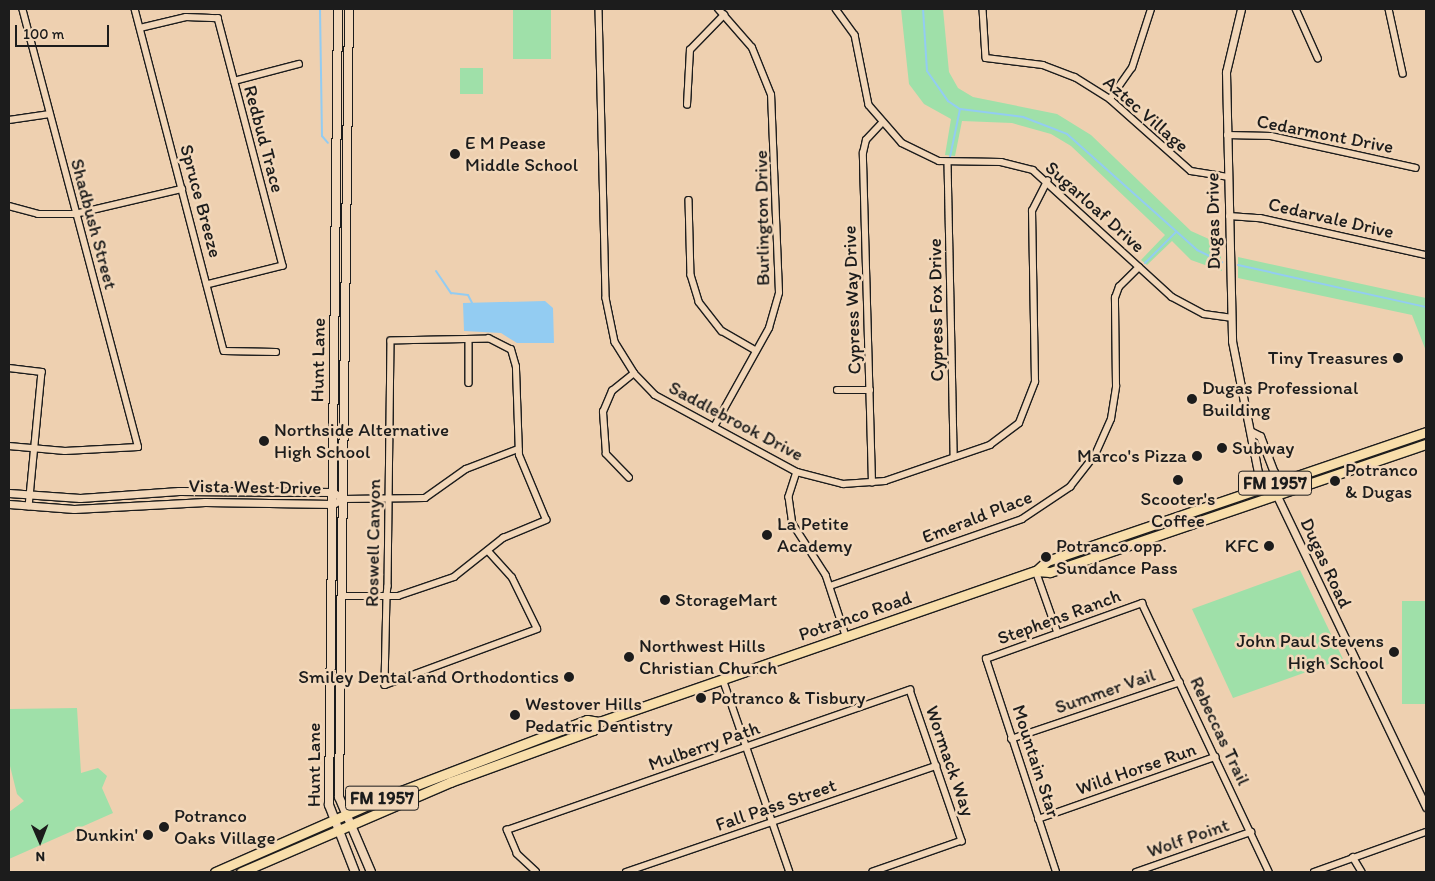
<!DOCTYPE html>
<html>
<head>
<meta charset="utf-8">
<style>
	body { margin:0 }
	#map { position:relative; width:1435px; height:881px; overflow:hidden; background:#eed0b0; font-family:Itim,sans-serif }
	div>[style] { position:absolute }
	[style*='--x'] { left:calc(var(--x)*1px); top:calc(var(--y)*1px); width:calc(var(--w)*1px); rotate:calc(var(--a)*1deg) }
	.green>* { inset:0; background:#9fe0a9; transform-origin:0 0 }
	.water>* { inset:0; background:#93ccf2 }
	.stream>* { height:2px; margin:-1px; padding:0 1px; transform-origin:1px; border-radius:1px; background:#93ccf2 }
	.roads { filter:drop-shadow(1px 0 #1c1c1c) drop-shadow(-1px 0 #1c1c1c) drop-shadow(0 1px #1c1c1c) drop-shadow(0 -1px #1c1c1c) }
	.minor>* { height:5.5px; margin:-2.75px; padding:0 2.75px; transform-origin:2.75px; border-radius:2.75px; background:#f2d7b9 }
	.tertiary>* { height:7px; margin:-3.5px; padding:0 3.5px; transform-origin:3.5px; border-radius:3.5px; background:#f2d7b9 }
	.secondary>* { height:8px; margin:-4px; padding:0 4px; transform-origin:4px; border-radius:4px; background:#f2d7b9 }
	.primary>* { height:9px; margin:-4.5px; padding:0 4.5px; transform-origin:4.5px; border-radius:4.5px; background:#f8deab }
	.dots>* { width:14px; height:14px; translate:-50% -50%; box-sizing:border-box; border:2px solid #f2d7b9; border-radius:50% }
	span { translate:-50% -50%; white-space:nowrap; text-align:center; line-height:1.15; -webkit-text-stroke:5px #f2d7b9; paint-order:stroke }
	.shield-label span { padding:1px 4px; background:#f2d7b9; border:1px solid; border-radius:4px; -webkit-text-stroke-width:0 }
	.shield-label { font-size:18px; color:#1c1c1c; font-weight:700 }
	.street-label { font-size:19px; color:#1c1c1c }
	.poi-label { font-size:19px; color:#1c1c1c }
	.left { translate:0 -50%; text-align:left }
	.right { translate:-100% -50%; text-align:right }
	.frame { position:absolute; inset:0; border:10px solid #1c1c1c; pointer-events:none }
	.north { position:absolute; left:15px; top:816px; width:50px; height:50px; -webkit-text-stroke:4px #f2d7b9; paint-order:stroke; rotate:179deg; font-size:14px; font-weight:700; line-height:20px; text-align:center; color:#1c1c1c }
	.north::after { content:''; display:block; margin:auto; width:18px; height:22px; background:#1c1c1c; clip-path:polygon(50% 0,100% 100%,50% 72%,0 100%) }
	.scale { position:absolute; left:15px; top:25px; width:94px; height:22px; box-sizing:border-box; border:2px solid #1c1c1c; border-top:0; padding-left:6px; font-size:15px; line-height:18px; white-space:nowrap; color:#1c1c1c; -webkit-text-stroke:4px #f2d7b9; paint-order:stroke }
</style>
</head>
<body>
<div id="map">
	<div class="green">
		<div style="left:513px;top:9px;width:38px;height:50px"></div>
		<div style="clip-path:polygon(901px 9px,943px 9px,949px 72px,958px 88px,973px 97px,1057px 114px,1091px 135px,1191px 231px,1220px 244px,1222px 271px,1191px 260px,1172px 241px,1147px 265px,1141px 260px,1165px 235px,1071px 146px,1051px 134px,1012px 123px,962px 121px,955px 156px,945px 155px,951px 119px,924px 104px,909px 84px)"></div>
		<div style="left:460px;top:68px;width:23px;height:26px"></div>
		<div style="clip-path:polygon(1238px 257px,1426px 298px,1426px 351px,1412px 315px,1238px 278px)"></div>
		<div style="clip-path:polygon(1300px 570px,1343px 659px,1233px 698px,1192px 609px)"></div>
		<div style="left:1402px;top:601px;width:24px;height:103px"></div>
		<div style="clip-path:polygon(77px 708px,81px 773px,98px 768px,107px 776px,102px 788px,113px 813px,9px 859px,9px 812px,24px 801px,17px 794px,9px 762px,9px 709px)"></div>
	</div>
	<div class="water">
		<div style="clip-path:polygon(545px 301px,553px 308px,554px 343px,517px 343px,501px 333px,464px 331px,463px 303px)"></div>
	</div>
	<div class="stream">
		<div style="--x:320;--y:9;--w:127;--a:89.1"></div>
		<div style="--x:322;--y:136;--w:9;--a:49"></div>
		<div style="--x:923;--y:9;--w:62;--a:86.3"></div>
		<div style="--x:927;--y:71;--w:37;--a:55"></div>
		<div style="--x:948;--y:101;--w:14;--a:34"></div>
		<div style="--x:960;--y:109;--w:64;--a:7.2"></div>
		<div style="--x:1023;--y:117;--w:47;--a:21.1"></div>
		<div style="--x:1067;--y:134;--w:174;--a:41.7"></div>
		<div style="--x:1197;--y:250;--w:28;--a:26"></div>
		<div style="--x:950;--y:157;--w:49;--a:-78.2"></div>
		<div style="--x:1145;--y:263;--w:44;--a:-45"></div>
		<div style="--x:1238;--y:265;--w:193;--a:12.6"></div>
		<div style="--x:436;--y:271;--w:27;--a:56"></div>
		<div style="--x:451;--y:293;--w:17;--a:7"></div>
		<div style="--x:468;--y:295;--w:9;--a:63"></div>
	</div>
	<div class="roads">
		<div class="minor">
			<div style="--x:135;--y:9;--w:353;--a:75.4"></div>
			<div style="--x:224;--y:351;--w:52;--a:1.1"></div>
			<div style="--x:599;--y:9;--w:289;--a:88.6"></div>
			<div style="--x:606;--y:298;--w:45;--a:78.4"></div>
			<div style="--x:615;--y:342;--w:36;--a:58"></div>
			<div style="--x:634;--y:373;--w:30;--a:46"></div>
			<div style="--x:655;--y:395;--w:162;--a:28.5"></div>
			<div style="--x:797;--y:472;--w:48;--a:14.6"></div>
			<div style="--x:843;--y:484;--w:42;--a:-4.1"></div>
			<div style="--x:885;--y:481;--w:111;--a:-18.9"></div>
			<div style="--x:990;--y:445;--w:36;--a:-37"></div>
			<div style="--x:1019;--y:423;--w:44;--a:-68.7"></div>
			<div style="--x:1035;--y:382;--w:171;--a:-91"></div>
			<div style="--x:1032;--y:211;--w:34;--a:-63"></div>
			<div style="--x:836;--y:9;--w:32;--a:54"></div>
			<div style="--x:855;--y:35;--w:71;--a:78.7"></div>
			<div style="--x:869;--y:105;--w:50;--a:49"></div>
			<div style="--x:902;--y:143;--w:41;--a:25.9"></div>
			<div style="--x:939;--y:161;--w:62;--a:0.9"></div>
			<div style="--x:1001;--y:162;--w:33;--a:14"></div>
			<div style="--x:1033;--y:170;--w:188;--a:42.4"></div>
			<div style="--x:1172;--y:297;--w:36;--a:28"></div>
			<div style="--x:1204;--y:314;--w:27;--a:8"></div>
			<div style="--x:983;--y:9;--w:49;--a:86.5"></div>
			<div style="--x:986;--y:58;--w:57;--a:7"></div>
			<div style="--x:1043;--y:65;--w:34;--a:21"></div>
			<div style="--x:1075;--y:77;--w:41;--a:32.2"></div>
			<div style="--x:1110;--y:99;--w:108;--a:41.6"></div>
			<div style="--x:1191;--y:171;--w:37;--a:9"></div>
			<div style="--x:1296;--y:9;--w:54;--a:65.8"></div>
			<div style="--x:1389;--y:9;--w:66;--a:77.7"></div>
			<div style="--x:140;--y:28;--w:47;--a:-13.4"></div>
			<div style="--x:186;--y:17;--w:32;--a:2"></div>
			<div style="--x:218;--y:18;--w:256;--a:75.3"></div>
			<div style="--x:283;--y:266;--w:78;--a:166"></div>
			<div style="--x:234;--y:81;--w:67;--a:-14.7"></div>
			<div style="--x:1110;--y:99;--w:38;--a:-55"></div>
			<div style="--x:1132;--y:68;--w:62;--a:-72.1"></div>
			<div style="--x:687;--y:105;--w:55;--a:-86.9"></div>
			<div style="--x:690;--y:50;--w:49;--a:-45.8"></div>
			<div style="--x:9;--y:120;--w:41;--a:-8.3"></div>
			<div style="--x:1227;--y:135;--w:44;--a:1.3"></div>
			<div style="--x:1271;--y:136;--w:148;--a:12.4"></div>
			<div style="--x:948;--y:162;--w:295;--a:88.8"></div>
			<div style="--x:689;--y:200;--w:75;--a:88.5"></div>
			<div style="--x:691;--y:275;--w:28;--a:73"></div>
			<div style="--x:699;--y:302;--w:37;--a:52"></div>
			<div style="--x:722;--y:331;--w:39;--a:30"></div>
			<div style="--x:9;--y:206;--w:30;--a:15"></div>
			<div style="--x:38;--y:214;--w:37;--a:0"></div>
			<div style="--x:75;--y:214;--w:110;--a:-13.2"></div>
			<div style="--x:1229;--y:216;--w:31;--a:4"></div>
			<div style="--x:1260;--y:218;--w:170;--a:12.6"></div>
			<div style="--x:469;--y:340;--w:43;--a:90"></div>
			<div style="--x:9;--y:368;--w:33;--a:7"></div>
			<div style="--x:42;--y:372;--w:135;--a:95.5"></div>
			<div style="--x:837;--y:390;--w:33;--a:0"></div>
			<div style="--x:714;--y:427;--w:113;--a:-60.9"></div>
			<div style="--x:769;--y:328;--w:36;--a:-74"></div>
			<div style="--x:779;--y:293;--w:198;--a:-92.3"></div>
			<div style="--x:771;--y:95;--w:51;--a:-112"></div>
			<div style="--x:752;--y:48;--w:52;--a:-131.1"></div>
			<div style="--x:9;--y:446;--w:56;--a:5.1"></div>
			<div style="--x:65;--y:451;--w:73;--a:-3.1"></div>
			<div style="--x:138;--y:447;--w:453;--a:-104.8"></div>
			<div style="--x:797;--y:472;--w:26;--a:108"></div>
			<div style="--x:789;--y:497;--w:27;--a:82"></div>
			<div style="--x:793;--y:524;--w:61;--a:57.1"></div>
			<div style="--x:826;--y:575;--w:64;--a:71.8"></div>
			<div style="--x:629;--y:478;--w:33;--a:-134"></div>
			<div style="--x:606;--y:454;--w:42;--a:-94.1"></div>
			<div style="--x:603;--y:412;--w:23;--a:-67"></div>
			<div style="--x:612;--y:391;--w:28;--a:-39"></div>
			<div style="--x:872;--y:483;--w:330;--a:-91.6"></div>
			<div style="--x:863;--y:153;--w:13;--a:-77"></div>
			<div style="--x:866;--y:140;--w:23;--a:-47"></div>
			<div style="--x:343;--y:499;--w:82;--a:-0.7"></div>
			<div style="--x:425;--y:498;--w:50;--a:-35.3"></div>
			<div style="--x:466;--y:469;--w:56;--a:-21"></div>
			<div style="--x:1036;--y:571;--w:66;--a:70.5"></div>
			<div style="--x:830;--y:586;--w:203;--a:-19.2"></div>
			<div style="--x:1022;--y:519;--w:58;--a:-33.7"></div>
			<div style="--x:1070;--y:487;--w:41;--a:-52"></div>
			<div style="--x:1095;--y:455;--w:39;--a:-66"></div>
			<div style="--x:1111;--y:419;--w:33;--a:-81"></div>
			<div style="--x:1116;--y:386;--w:88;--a:-90.7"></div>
			<div style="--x:1115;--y:298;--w:12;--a:-70"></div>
			<div style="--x:1119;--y:287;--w:28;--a:-45"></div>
			<div style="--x:341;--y:596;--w:57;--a:0"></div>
			<div style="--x:398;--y:596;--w:59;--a:-18.7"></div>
			<div style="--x:454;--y:577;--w:63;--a:-38.5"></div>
			<div style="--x:503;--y:538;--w:47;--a:-22.7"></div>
			<div style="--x:546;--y:520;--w:70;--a:-112.6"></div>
			<div style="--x:519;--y:455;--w:88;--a:-92"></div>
			<div style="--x:516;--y:367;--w:18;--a:-106"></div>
			<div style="--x:511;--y:350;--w:25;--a:-153"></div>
			<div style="--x:489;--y:339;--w:98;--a:178.8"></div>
			<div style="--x:391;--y:341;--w:245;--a:90.7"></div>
			<div style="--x:388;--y:586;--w:10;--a:96"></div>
			<div style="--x:387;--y:596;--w:89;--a:91.3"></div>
			<div style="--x:385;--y:685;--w:162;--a:-20.2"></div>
			<div style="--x:537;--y:629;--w:57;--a:-116.1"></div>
			<div style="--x:512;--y:578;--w:36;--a:-132"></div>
			<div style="--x:723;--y:679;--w:204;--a:70.9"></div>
			<div style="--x:1011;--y:739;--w:178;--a:-18.6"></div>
			<div style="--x:1038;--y:819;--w:188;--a:-19.3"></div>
			<div style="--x:1353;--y:857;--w:17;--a:59"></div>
			<div style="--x:536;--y:872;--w:26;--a:-137"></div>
			<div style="--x:517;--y:854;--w:26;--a:-113"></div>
			<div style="--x:507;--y:830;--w:427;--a:-19.2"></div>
			<div style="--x:910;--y:690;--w:160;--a:71"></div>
			<div style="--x:962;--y:841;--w:94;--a:160.8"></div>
			<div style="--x:626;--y:872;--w:328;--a:-18.9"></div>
			<div style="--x:1056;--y:872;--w:224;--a:-108.2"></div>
			<div style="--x:986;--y:659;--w:166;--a:-19.7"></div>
			<div style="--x:1142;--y:603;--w:297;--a:64.7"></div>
			<div style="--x:1136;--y:872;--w:122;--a:-19.2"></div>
			<div style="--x:1314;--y:872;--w:119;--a:-19.7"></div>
		</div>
		<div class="tertiary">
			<div style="--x:1241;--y:9;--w:65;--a:103.4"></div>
			<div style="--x:1226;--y:72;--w:269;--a:88.7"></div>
			<div style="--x:1232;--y:341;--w:134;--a:78.8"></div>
			<div style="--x:1258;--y:472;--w:16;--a:68"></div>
			<div style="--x:1264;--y:487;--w:14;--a:30"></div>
			<div style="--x:1252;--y:432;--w:9;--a:27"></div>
			<div style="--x:1260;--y:436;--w:39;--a:69"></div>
			<div style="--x:1274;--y:472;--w:22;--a:85"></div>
			<div style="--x:9;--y:493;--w:71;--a:4"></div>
			<div style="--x:80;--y:498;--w:99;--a:-4"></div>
			<div style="--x:179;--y:491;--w:154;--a:0.4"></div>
			<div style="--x:333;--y:492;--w:12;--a:35"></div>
			<div style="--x:1276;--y:494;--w:347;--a:64.4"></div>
			<div style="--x:9;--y:504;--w:65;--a:4.4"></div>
			<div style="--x:74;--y:509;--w:131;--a:-3.1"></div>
			<div style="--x:205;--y:502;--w:128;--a:0.9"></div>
			<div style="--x:333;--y:504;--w:11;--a:-27"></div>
		</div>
		<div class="secondary">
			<div style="--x:338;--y:9;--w:796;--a:90.65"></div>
			<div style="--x:329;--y:805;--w:72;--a:68.8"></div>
			<div style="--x:349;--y:9;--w:788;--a:90.73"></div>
			<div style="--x:339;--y:797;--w:82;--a:66.9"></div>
		</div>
		<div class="primary">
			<div style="--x:1036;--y:571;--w:15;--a:-42"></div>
			<div style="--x:1047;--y:561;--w:400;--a:-18.8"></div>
			<div style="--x:215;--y:872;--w:189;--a:-23.7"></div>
			<div style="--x:388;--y:796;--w:213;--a:-20.9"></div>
			<div style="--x:587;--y:720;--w:12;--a:9"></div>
			<div style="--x:599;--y:722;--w:462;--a:-19.1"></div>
			<div style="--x:1036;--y:571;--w:14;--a:4"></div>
			<div style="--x:1050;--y:572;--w:397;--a:-18.8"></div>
			<div style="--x:241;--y:872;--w:228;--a:-23.3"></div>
			<div style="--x:450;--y:782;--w:152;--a:-20"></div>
			<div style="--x:593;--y:730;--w:10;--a:-53"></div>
		</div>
	</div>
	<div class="dots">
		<div style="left:455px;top:154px;background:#1c1c1c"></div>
		<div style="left:1398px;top:358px;background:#1c1c1c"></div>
		<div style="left:1192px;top:399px;background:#1c1c1c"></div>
		<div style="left:264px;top:441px;background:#1c1c1c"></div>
		<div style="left:1222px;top:448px;background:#1c1c1c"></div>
		<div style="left:1197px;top:456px;background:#1c1c1c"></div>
		<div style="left:1178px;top:480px;background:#1c1c1c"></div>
		<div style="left:1335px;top:481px;background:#1c1c1c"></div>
		<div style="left:767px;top:535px;background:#1c1c1c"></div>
		<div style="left:1269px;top:546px;background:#1c1c1c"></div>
		<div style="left:1046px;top:557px;background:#1c1c1c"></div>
		<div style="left:665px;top:600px;background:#1c1c1c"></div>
		<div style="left:1394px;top:652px;background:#1c1c1c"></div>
		<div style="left:629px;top:657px;background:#1c1c1c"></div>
		<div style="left:569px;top:677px;background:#1c1c1c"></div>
		<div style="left:701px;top:698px;background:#1c1c1c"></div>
		<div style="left:515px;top:715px;background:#1c1c1c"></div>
		<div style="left:164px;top:827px;background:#1c1c1c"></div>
		<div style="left:148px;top:835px;background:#1c1c1c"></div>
	</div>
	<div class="shield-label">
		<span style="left:1275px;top:483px">FM 1957</span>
		<span style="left:382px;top:798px">FM 1957</span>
	</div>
	<div class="street-label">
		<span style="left:1146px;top:114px;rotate:41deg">Aztec Village</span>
		<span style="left:1325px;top:134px;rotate:11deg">Cedarmont Drive</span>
		<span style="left:264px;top:139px;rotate:75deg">Redbud Trace</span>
		<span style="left:201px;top:201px;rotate:75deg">Spruce Breeze</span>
		<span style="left:1095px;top:207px;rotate:42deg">Sugarloaf Drive</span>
		<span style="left:762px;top:218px;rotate:-91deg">Burlington Drive</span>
		<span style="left:1331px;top:218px;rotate:13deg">Cedarvale Drive</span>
		<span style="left:1213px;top:221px;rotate:-91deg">Dugas Drive</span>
		<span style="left:94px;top:224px;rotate:75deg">Shadbush Street</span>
		<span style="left:852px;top:300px;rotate:-92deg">Cypress Way Drive</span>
		<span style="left:936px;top:310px;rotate:-91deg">Cypress Fox Drive</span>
		<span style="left:318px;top:360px;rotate:-89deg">Hunt Lane</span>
		<span style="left:736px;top:421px;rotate:28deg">Saddlebrook Drive</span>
		<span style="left:255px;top:487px;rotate:1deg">Vista West Drive</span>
		<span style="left:977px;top:517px;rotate:-21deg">Emerald Place</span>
		<span style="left:373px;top:543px;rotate:-89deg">Roswell Canyon</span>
		<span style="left:1326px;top:563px;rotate:65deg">Dugas Road</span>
		<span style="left:855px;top:616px;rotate:-19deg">Potranco Road</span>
		<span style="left:1059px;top:617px;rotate:-20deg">Stephens Ranch</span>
		<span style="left:1105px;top:691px;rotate:-19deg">Summer Vail</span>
		<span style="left:1220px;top:731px;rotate:65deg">Rebeccas Trail</span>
		<span style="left:704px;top:746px;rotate:-19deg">Mulberry Path</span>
		<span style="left:950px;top:761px;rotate:71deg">Wormack Way</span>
		<span style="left:1036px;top:761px;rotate:72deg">Mountain Star</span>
		<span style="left:314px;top:765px;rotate:-90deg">Hunt Lane</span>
		<span style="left:1136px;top:769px;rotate:-19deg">Wild Horse Run</span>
		<span style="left:776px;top:805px;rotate:-19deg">Fall Pass Street</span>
		<span style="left:1188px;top:838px;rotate:-19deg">Wolf Point</span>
	</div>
	<div class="poi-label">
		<span class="left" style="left:465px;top:154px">E M Pease<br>Middle School</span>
		<span class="right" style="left:1388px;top:358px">Tiny Treasures</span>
		<span class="left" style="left:1202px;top:399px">Dugas Professional<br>Building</span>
		<span class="left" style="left:274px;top:441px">Northside Alternative<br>High School</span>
		<span class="left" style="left:1232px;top:448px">Subway</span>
		<span class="right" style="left:1187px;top:456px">Marco's Pizza</span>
		<span class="left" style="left:1345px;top:481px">Potranco<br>&amp; Dugas</span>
		<span style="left:1178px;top:510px">Scooter's<br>Coffee</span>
		<span class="left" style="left:777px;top:535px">La Petite<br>Academy</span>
		<span class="left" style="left:1056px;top:557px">Potranco opp.<br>Sundance Pass</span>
		<span class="right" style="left:1259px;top:546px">KFC</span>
		<span class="left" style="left:675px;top:600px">StorageMart</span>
		<span class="right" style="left:1384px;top:652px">John Paul Stevens<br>High School</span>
		<span class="left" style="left:639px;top:657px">Northwest Hills<br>Christian Church</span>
		<span class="right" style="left:559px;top:677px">Smiley Dental and Orthodontics</span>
		<span class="left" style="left:711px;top:698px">Potranco &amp; Tisbury</span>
		<span class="left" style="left:525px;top:715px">Westover Hills<br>Pedatric Dentistry</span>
		<span class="left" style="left:174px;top:827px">Potranco<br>Oaks Village</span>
		<span class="right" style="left:138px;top:835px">Dunkin'</span>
	</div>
	<div class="frame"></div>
	<div class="north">N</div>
	<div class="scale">100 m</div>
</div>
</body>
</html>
